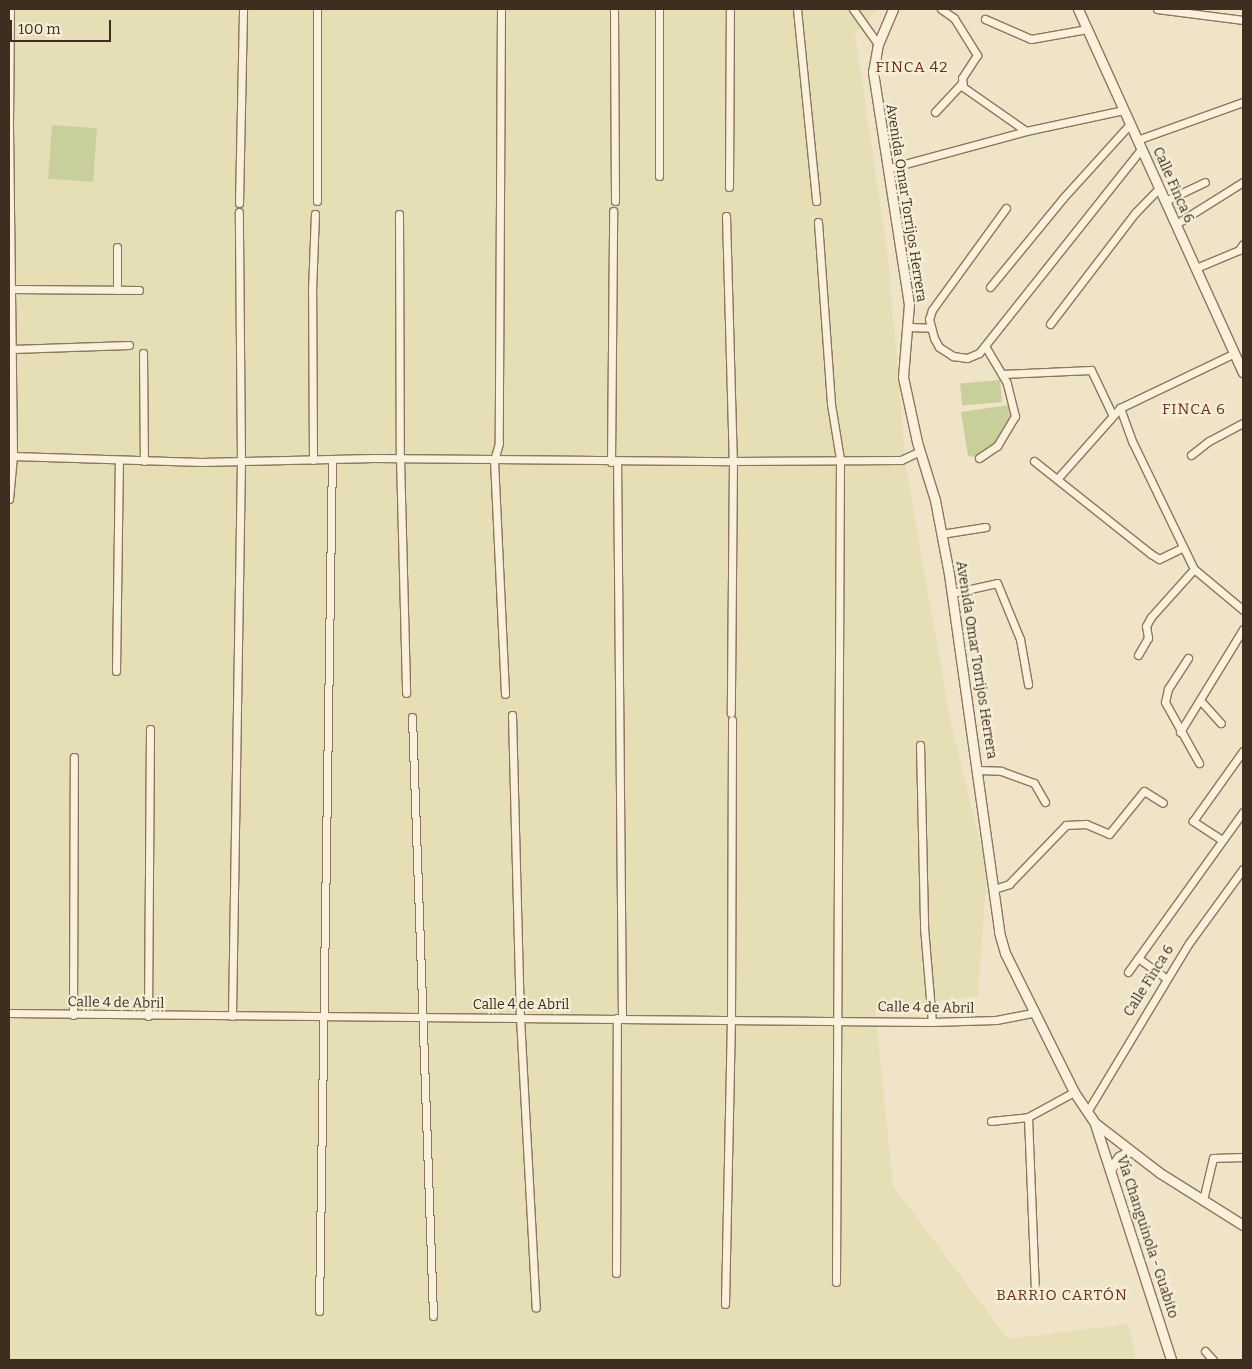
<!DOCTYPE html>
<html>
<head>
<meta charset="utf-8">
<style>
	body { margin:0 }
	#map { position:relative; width:1252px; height:1369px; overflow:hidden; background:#f0e4c8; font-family:Bitter,serif }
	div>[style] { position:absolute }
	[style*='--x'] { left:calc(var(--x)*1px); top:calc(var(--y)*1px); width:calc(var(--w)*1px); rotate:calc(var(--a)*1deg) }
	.farmland>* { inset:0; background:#e6deb5 }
	.green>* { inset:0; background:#c9cf9b; transform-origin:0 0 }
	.roads { filter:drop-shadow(1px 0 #8d765c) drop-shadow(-1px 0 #8d765c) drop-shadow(0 1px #8d765c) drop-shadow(0 -1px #8d765c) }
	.street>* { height:7px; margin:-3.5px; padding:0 3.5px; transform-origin:3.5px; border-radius:3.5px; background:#faf1dc }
	.secondary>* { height:9px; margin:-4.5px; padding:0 4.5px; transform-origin:4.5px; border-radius:4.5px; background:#faf1dc }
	span { translate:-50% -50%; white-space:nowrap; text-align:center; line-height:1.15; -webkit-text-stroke:4px #f7eed8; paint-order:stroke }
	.street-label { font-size:14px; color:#3d2e20 }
	.neighbourhood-label { font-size:15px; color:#6b2e1e; letter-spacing:1px }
	.frame { position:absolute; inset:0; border:10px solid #3d2e20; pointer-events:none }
	.scale { position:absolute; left:10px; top:20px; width:101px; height:22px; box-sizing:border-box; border:2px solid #3d2e20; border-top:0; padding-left:6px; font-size:15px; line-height:18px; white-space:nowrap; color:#3d2e20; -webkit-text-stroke:4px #f7eed8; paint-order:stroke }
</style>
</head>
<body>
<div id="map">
	<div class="farmland">
		<div style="clip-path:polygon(9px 9px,879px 9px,855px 33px,888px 258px,906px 467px,950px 719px,987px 871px,978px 996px,875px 1009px,893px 1186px,1008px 1339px,1128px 1324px,1136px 1360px,9px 1360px)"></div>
	</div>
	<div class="green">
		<div style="left:52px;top:125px;width:45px;height:54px;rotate:4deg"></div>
		<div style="left:1000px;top:380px;width:22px;height:40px;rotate:85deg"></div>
		<div style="clip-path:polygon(1009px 405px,1010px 421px,995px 445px,976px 457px,968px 456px,961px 412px)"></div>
	</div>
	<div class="roads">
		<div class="street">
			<div style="--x:317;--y:9;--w:192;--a:90"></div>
			<div style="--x:501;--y:9;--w:434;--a:90.3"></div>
			<div style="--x:499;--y:443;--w:18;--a:106"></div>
			<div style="--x:494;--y:460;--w:234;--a:87.3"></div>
			<div style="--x:614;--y:9;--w:192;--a:89.7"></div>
			<div style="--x:797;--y:9;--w:193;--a:84.3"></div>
			<div style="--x:853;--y:9;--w:43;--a:54.5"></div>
			<div style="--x:941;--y:9;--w:16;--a:35"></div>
			<div style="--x:954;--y:18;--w:44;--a:58.1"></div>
			<div style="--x:977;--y:55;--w:27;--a:123"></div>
			<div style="--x:962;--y:78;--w:9;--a:84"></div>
			<div style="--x:963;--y:87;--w:77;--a:34.9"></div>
			<div style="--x:1157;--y:9;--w:87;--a:7.3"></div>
			<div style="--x:985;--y:19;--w:50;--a:23.5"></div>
			<div style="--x:1031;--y:39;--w:57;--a:-10.1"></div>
			<div style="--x:935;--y:112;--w:40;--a:-47"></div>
			<div style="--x:9;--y:124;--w:115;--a:-89.5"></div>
			<div style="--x:9;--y:127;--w:329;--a:89.3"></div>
			<div style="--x:13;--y:456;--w:188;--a:1.8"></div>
			<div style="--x:201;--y:462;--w:173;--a:-1.3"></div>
			<div style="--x:374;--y:458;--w:359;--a:0.5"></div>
			<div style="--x:733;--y:461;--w:168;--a:-0.3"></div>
			<div style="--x:901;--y:460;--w:21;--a:-25"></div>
			<div style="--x:1137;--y:140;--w:113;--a:-19.7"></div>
			<div style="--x:890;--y:168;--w:141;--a:-15.2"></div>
			<div style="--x:1026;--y:131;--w:100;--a:-12.1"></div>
			<div style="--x:659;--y:176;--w:167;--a:-90"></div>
			<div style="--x:729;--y:187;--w:178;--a:-89.7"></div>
			<div style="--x:1165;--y:201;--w:44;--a:-25.4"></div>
			<div style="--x:239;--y:203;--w:194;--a:-88.8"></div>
			<div style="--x:1006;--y:208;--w:126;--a:126"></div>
			<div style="--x:932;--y:310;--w:9;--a:108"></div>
			<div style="--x:929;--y:319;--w:20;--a:75"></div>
			<div style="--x:934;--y:338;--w:10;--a:61"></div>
			<div style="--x:939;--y:347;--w:17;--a:33"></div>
			<div style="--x:953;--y:356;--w:14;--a:8"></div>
			<div style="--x:967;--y:358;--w:13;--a:-23"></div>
			<div style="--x:979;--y:353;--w:260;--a:-51.5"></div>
			<div style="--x:399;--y:214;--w:244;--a:89.8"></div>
			<div style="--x:400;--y:458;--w:235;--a:88.5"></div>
			<div style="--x:726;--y:216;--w:245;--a:88.4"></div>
			<div style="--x:733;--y:461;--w:252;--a:90.5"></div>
			<div style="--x:818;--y:222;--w:182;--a:85.9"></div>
			<div style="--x:831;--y:404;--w:56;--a:80.7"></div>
			<div style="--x:840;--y:459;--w:823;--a:90.28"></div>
			<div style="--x:1176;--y:224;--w:79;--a:-32.1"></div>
			<div style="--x:1196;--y:268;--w:47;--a:-22.7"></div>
			<div style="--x:1239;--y:250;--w:7;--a:-56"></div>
			<div style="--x:990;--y:287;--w:115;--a:-50.6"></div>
			<div style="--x:1063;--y:198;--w:100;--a:-47.8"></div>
			<div style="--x:12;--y:289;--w:127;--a:0.5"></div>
			<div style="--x:117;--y:290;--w:43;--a:-90"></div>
			<div style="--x:1050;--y:324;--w:140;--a:-52.6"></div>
			<div style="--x:1135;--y:213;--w:35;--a:-46"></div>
			<div style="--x:908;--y:327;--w:23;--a:2"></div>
			<div style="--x:12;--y:349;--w:117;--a:-2"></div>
			<div style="--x:143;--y:353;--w:108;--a:89.5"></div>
			<div style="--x:1002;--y:374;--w:89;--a:-2.6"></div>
			<div style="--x:1091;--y:370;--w:49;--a:64.5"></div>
			<div style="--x:1120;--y:408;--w:37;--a:70"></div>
			<div style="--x:1133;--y:443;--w:140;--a:64.2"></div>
			<div style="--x:1194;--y:569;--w:64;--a:39.9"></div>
			<div style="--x:1191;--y:455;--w:23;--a:-38"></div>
			<div style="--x:1209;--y:441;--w:38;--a:-28"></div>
			<div style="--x:979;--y:458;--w:22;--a:-34"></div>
			<div style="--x:997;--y:446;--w:35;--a:-59"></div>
			<div style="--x:1015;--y:416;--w:34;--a:-104"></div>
			<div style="--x:1007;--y:383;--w:43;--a:-120.7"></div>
			<div style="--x:313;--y:460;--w:169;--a:-90.3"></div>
			<div style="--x:312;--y:291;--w:77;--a:-87.8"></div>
			<div style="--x:1034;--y:461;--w:149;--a:38.5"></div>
			<div style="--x:1151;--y:554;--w:9;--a:32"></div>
			<div style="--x:1159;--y:559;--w:25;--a:-26"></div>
			<div style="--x:611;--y:462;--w:251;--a:-89.5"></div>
			<div style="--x:1058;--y:478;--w:94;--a:-48.5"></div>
			<div style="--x:1120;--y:408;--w:127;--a:-25.6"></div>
			<div style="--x:9;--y:499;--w:43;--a:-84.7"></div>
			<div style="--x:13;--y:456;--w:4;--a:-166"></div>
			<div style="--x:941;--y:534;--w:45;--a:-9"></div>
			<div style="--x:952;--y:593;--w:46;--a:-12.5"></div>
			<div style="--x:997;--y:583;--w:61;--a:67.7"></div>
			<div style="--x:1020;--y:639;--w:46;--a:79.9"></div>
			<div style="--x:1138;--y:655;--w:20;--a:-60"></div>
			<div style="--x:1148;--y:638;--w:12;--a:-99"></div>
			<div style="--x:1146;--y:626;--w:10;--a:-61"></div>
			<div style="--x:1151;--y:617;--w:64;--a:-48.1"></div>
			<div style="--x:1188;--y:658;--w:37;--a:123"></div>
			<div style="--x:1168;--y:689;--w:13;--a:103"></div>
			<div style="--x:1165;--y:702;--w:70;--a:60.9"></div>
			<div style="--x:116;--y:671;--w:211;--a:-89.2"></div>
			<div style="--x:1200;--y:700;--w:31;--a:48"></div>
			<div style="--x:512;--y:715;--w:302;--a:88.5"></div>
			<div style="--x:520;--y:1017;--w:291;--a:86.9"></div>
			<div style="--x:412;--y:717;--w:599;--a:87.99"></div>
			<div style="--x:1180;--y:732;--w:121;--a:-58.5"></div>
			<div style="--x:920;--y:745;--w:182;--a:88.7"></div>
			<div style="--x:924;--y:927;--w:95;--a:85.2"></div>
			<div style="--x:978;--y:770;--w:23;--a:2"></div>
			<div style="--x:1001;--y:771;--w:35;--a:20"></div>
			<div style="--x:1034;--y:783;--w:22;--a:60"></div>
			<div style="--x:1222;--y:840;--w:35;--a:-147"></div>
			<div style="--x:1193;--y:821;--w:86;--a:-54.5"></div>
			<div style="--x:994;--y:889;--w:16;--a:-18"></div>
			<div style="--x:1009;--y:884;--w:82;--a:-46"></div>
			<div style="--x:1066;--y:825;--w:20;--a:-3"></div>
			<div style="--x:1086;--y:824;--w:25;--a:23"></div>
			<div style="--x:1109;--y:834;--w:55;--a:-50.9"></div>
			<div style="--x:1144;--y:791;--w:22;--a:32"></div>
			<div style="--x:1138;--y:958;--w:34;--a:36"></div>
			<div style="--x:1128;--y:972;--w:197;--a:-54.3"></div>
			<div style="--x:9;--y:1013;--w:923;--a:0.56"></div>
			<div style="--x:932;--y:1022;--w:64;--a:-1.8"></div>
			<div style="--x:996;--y:1020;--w:38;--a:-11"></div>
			<div style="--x:73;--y:1015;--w:258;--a:-89.8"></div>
			<div style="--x:148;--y:1016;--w:287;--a:-89.6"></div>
			<div style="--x:232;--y:1016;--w:555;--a:-89.07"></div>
			<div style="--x:241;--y:461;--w:249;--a:-90.5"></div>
			<div style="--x:1087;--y:1112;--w:197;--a:-58.9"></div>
			<div style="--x:1189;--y:943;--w:92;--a:-53.9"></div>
			<div style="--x:1028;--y:1117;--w:176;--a:87.7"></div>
			<div style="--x:991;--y:1121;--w:37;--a:-6"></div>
			<div style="--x:1028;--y:1117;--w:52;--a:-28.5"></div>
			<div style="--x:1203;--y:1200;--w:43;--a:-76.6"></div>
			<div style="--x:1213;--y:1158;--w:30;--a:-2"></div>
			<div style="--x:616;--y:1273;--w:255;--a:-89.8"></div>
			<div style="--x:617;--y:1018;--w:5;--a:0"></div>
			<div style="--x:622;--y:1018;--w:557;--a:-90.51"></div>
			<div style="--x:725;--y:1304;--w:285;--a:-88.8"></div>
			<div style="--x:731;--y:1019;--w:299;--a:-89.8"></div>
			<div style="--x:319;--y:1311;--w:852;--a:-89.13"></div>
			<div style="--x:1205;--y:1351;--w:12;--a:48"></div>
		</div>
		<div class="secondary">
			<div style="--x:893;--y:9;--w:38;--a:113"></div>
			<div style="--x:878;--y:44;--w:28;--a:100"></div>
			<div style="--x:873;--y:72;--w:235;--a:81.2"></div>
			<div style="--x:909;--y:304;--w:73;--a:94.7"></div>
			<div style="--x:903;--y:377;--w:66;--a:77.8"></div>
			<div style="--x:917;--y:442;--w:61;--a:72.8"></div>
			<div style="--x:935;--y:500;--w:75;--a:79.3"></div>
			<div style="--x:949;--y:574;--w:361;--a:82"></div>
			<div style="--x:999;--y:932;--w:22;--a:74"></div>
			<div style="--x:1005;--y:953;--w:155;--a:63.6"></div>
			<div style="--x:1074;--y:1092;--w:37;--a:56"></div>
			<div style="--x:1095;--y:1123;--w:82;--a:37.6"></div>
			<div style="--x:1160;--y:1173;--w:98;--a:32.1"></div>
			<div style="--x:1078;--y:9;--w:399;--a:65.6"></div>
			<div style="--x:1095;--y:1124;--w:248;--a:72.1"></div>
			<div style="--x:1111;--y:1168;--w:14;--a:-54"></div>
			<div style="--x:1119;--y:1157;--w:13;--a:-29"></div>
		</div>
	</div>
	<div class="street-label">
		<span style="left:1173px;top:185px;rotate:66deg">Calle Finca 6</span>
		<span style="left:906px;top:203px;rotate:81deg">Avenida Omar Torrijos Herrera</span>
		<span style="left:976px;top:660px;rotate:81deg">Avenida Omar Torrijos Herrera</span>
		<span style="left:1149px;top:981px;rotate:-58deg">Calle Finca 6</span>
		<span style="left:116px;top:1003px;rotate:1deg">Calle 4 de Abril</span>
		<span style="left:521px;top:1005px">Calle 4 de Abril</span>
		<span style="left:926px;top:1008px;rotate:1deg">Calle 4 de Abril</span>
		<span style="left:1147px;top:1237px;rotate:72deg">Vía Changuinola - Guabito</span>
	</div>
	<div class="neighbourhood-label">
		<span style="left:912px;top:68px">FINCA 42</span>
		<span style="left:1194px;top:410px">FINCA 6</span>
		<span style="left:1062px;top:1296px">BARRIO CARTÓN</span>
	</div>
	<div class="frame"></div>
	<div class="scale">100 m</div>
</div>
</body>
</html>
